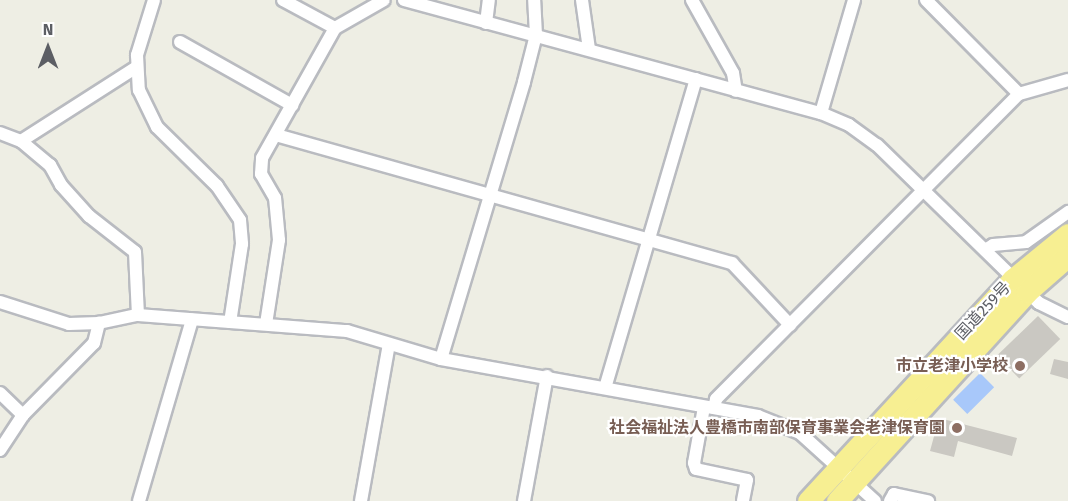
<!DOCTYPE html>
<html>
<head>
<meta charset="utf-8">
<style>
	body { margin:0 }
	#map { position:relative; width:1068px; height:501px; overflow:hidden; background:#eeeee4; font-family:"Fira Sans","Noto Sans JP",sans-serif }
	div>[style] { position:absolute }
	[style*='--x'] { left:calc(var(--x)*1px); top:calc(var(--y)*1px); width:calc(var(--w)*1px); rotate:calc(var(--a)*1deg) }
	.water>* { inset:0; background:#a8c8fa; transform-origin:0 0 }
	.building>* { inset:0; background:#cac8c2; transform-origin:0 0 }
	.roads { filter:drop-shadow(2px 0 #b9bbc0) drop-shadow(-2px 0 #b9bbc0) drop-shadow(0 2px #b9bbc0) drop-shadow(0 -2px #b9bbc0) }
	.street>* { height:12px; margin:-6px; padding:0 6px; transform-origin:6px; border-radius:6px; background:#fff }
	.highway>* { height:21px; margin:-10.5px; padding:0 10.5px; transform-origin:10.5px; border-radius:10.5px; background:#f7ef92 }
	.dots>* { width:16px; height:16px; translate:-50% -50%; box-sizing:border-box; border:3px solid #fff; border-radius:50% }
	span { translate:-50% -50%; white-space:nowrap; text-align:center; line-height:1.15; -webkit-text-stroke:4.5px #fff; paint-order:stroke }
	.street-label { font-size:16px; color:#5c5e64 }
	.education-label { font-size:16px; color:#785e54; font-weight:700 }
	.right { translate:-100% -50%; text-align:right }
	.north { position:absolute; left:18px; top:18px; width:60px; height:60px; -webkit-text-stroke:4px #fff; paint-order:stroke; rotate:0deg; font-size:16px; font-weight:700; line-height:24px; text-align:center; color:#5c5e64 }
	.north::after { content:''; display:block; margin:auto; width:21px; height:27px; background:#5c5e64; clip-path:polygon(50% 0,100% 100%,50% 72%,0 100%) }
</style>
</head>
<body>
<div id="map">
	<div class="water">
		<div style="left:980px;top:373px;width:20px;height:38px;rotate:45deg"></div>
	</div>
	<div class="building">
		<div style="left:1038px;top:316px;width:32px;height:57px;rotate:46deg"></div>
		<div style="clip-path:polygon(1054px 359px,1068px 362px,1068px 379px,1050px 374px)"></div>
		<div style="clip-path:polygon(939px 418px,1017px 438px,1012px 456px,958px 441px,954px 457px,930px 451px)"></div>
	</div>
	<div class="roads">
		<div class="street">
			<div style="--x:154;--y:0;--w:58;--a:107.2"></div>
			<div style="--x:137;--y:55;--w:35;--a:87"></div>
			<div style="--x:139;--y:90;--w:41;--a:64.1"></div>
			<div style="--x:157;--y:127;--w:84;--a:44.5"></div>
			<div style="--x:217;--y:186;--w:41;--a:55.9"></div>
			<div style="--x:240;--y:220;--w:24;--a:85"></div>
			<div style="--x:242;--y:244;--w:79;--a:98.7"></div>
			<div style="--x:283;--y:0;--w:59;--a:28.3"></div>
			<div style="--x:404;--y:0;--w:432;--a:15.2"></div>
			<div style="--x:821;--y:113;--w:30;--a:23"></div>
			<div style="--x:849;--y:125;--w:34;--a:36"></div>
			<div style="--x:877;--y:145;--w:226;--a:44.3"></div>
			<div style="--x:1039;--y:303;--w:32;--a:26"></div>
			<div style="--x:582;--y:0;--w:49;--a:81.9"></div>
			<div style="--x:692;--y:0;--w:84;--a:60.7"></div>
			<div style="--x:733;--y:73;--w:18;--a:81"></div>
			<div style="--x:926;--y:0;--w:132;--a:45.3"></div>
			<div style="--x:486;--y:23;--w:23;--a:-83"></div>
			<div style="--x:180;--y:42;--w:129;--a:29.4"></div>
			<div style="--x:821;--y:113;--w:118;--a:-73.7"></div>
			<div style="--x:0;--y:133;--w:22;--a:21"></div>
			<div style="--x:21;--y:141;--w:38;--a:40"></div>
			<div style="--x:50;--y:165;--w:23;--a:61"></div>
			<div style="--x:61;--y:185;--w:42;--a:47.9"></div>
			<div style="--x:89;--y:216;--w:58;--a:38"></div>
			<div style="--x:135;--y:252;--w:63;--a:87.3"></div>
			<div style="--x:276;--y:135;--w:474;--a:15.7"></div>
			<div style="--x:732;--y:263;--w:85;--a:46.9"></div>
			<div style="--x:21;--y:141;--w:135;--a:-32.6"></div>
			<div style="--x:985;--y:250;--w:9;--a:-32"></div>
			<div style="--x:993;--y:245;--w:33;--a:-5"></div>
			<div style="--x:1026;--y:242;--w:52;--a:-35.5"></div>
			<div style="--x:0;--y:302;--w:72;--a:17.7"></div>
			<div style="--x:69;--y:324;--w:30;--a:-2"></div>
			<div style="--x:99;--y:323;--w:40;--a:-12"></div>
			<div style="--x:138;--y:315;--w:210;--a:4.4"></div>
			<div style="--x:347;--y:331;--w:98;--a:16.6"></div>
			<div style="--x:441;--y:359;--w:322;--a:10.2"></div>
			<div style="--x:758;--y:416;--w:45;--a:22"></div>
			<div style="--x:800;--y:433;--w:101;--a:42.2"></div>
			<div style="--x:266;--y:324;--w:85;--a:-81.2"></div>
			<div style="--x:279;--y:240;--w:42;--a:-95.4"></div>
			<div style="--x:275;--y:198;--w:28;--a:-120"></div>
			<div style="--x:261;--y:174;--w:16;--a:-86"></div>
			<div style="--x:262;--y:158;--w:149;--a:-60.7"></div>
			<div style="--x:335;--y:28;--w:56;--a:-29.7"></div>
			<div style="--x:441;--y:359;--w:289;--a:-73.3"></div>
			<div style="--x:524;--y:82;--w:49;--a:-75.7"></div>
			<div style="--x:536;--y:35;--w:35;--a:-93"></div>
			<div style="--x:605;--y:388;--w:322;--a:-73.6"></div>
			<div style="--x:0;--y:393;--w:32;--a:44"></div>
			<div style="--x:704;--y:407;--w:57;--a:100.1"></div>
			<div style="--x:694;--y:463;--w:6;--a:72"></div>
			<div style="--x:696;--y:469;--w:52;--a:12.2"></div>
			<div style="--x:747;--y:480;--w:21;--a:101"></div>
			<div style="--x:714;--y:408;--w:9;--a:-77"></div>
			<div style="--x:716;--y:399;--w:430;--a:-45.2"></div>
			<div style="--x:1019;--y:94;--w:51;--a:-15.9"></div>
			<div style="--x:0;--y:450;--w:42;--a:-56.7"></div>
			<div style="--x:23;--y:415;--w:101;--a:-45.4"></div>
			<div style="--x:94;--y:343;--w:21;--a:-76"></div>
			<div style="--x:139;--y:501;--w:189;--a:-73.7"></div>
			<div style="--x:361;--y:501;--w:159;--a:-79.9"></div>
			<div style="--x:524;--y:501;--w:127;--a:-79.6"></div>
			<div style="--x:890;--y:501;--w:8;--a:-60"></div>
			<div style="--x:894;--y:494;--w:35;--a:12"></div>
		</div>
		<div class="highway">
			<div style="--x:808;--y:501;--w:302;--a:-47.3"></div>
			<div style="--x:1013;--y:279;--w:71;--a:-39.3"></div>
			<div style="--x:837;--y:501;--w:282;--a:-47.7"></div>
			<div style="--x:1027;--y:292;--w:55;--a:-41.3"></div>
		</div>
	</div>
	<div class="dots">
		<div style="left:1020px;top:366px;background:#8d6e63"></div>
		<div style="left:957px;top:428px;background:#8d6e63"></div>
	</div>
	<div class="street-label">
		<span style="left:983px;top:311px;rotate:-47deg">国道259号</span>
	</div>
	<div class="education-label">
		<span class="right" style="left:1008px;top:366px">市立老津小学校</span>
		<span class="right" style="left:945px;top:428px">社会福祉法人豊橋市南部保育事業会老津保育園</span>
	</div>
	<div class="north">N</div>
</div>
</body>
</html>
